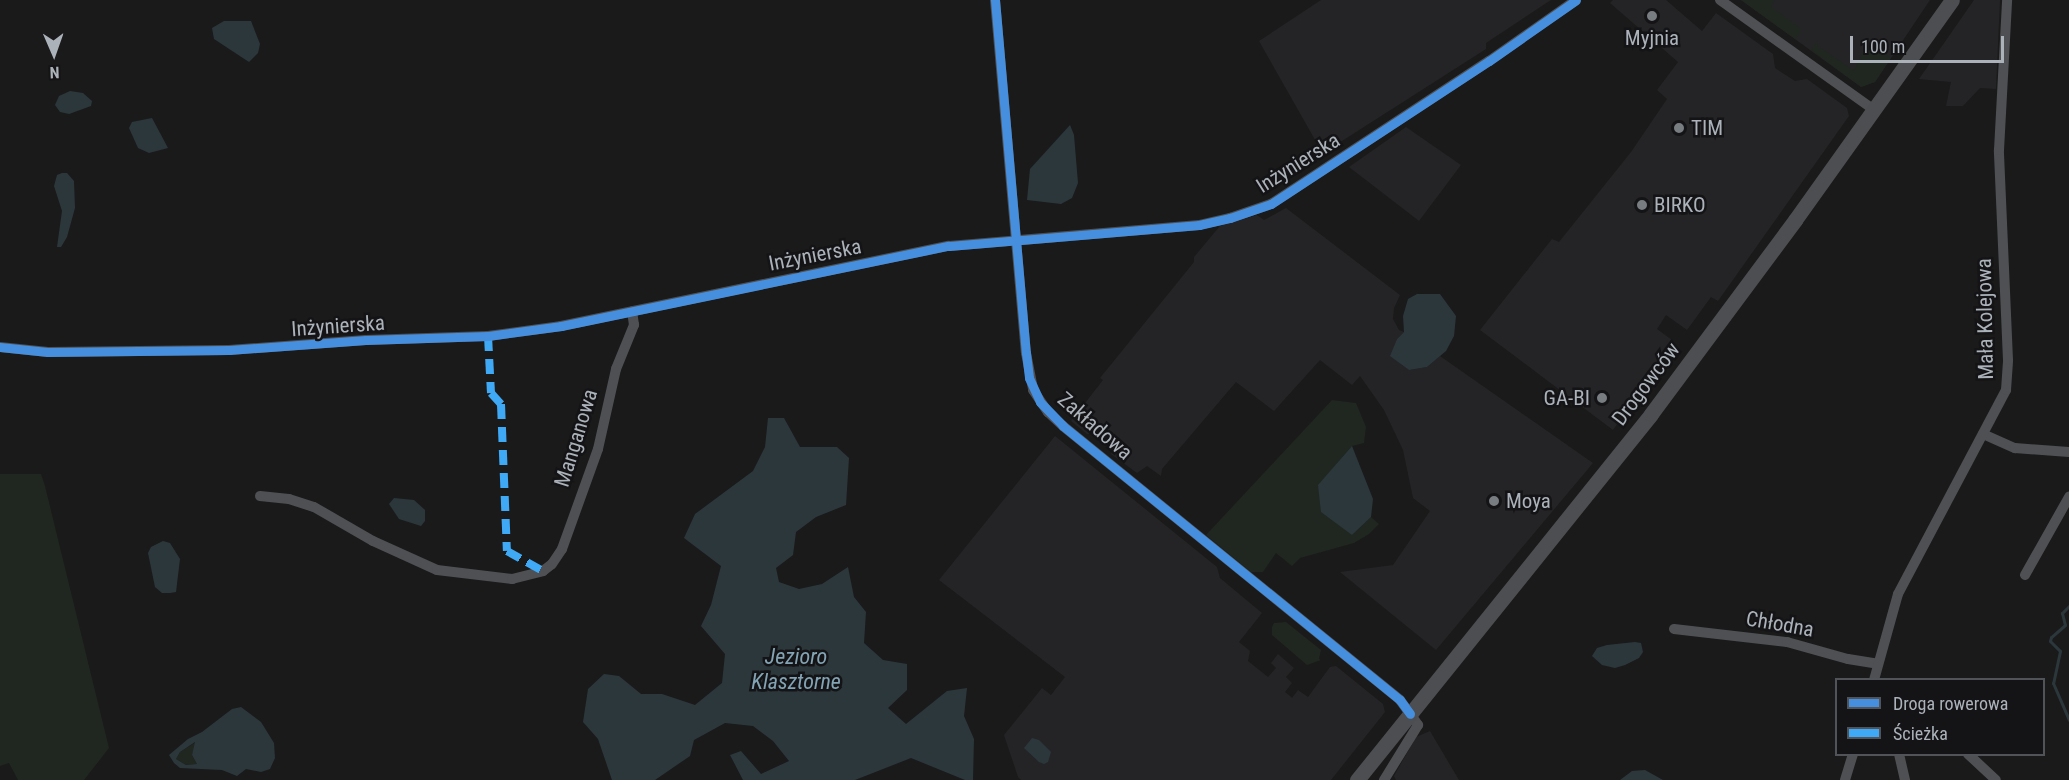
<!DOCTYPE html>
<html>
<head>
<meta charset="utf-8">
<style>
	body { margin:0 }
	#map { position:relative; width:2069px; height:780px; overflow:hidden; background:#1a1a1a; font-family:"Roboto Condensed",sans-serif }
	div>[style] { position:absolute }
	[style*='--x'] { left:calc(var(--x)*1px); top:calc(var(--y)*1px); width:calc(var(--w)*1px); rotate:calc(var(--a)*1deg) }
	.built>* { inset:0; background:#242426 }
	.green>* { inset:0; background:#1f2720 }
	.water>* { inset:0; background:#2c373c }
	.stream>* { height:3px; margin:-1.5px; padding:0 1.5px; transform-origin:1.5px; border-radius:1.5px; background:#2c373c }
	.street>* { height:10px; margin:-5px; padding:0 5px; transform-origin:5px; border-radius:5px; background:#4e5053 }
	.secondary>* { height:15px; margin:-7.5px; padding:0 7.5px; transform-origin:7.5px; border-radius:7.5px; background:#4d4e51 }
	.quiet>* { height:8px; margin-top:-4px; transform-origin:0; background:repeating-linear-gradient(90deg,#3fa9f5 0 15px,transparent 0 23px) }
	.cycleway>* { height:9px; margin:-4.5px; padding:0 4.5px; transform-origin:4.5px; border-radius:4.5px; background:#468fdf }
	.dots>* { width:16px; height:16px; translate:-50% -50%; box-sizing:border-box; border:3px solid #141416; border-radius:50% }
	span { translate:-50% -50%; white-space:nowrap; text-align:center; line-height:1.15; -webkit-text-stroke:5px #141416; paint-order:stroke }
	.poi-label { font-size:21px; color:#abb2ba }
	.left { translate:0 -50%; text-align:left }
	.right { translate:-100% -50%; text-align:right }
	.street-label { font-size:21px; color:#abb2ba }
	.water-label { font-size:22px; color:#83a4b5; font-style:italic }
	.legend { position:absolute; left:1835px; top:678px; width:210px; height:78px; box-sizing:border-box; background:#141416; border:2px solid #505358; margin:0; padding:8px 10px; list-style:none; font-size:18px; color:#abb2ba }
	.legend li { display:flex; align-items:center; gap:12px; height:30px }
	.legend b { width:30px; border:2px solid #505358 }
	.north { position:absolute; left:24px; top:24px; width:60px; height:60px; -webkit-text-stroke:4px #141416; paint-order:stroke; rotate:178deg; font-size:16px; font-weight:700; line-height:24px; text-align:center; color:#abb2ba }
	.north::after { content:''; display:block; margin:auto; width:21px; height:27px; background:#abb2ba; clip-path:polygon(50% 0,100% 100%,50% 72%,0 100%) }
	.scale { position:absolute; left:1850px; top:36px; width:154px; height:27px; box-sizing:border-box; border:3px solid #abb2ba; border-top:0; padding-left:8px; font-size:18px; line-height:21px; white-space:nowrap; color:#abb2ba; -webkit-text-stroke:4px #141416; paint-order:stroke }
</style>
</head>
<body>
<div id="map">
	<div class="built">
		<div style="clip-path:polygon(1321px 0,1551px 0,1486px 43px,1486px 49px,1331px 148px,1318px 145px,1259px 41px)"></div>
		<div style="clip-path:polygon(1613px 0,1666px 0,1702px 31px,1716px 13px,1773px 54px,1775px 68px,1795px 81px,1807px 79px,1847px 108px,1849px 116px,1718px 301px,1711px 297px,1687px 330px,1666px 315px,1657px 329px,1672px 340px,1672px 348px,1613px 430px,1480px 330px,1552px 239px,1559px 242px,1631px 152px,1667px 99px,1657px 90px,1678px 62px,1610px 3px)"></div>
		<div style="clip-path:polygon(1741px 0,1930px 0,1875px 82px,1861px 87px)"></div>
		<div style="clip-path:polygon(1974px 0,2000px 0,1996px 89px,1980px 88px,1963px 106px,1946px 106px,1951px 82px,1919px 79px)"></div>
		<div style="clip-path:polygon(1406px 127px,1461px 165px,1419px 221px,1349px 167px)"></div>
		<div style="clip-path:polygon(1286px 208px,1400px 295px,1394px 308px,1393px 319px,1399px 330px,1404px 332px,1397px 339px,1391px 356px,1409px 370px,1427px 367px,1440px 356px,1593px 463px,1436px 650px,1340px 572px,1393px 565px,1430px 511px,1413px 498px,1403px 450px,1384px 410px,1360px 376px,1352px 385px,1320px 360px,1274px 411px,1236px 382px,1162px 469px,1161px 476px,1147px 466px,1137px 473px,1111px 454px,1112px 446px,1097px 434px,1087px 434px,1071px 421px,1103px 380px,1100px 378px,1194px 262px,1194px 257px,1220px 226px,1257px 215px,1264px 220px)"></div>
		<div style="clip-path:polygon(1055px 436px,1217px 567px,1220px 578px,1262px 613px,1239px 642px,1250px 651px,1248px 661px,1268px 677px,1276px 668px,1271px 663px,1278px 654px,1294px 668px,1286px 677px,1292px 683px,1285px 692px,1290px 696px,1292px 698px,1298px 690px,1308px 697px,1330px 667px,1336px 666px,1383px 704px,1385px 712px,1331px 780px,1021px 780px,1018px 777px,1004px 735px,1042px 688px,1051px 695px,1065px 677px,939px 580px)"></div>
		<div style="clip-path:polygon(1430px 731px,1459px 780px,1396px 780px,1394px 776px,1416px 737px)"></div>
	</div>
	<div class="green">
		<div style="clip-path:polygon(1741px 0,1775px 0,1771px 7px,1800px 28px,1800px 34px,1795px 39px)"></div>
		<div style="clip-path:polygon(1818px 40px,1817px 45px,1854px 71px,1868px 41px,1891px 58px,1875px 82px,1861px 87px,1811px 50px)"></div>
		<div style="clip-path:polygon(1332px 400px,1356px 403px,1366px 427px,1364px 443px,1352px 446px,1318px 486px,1352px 535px,1371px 517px,1379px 524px,1369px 534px,1354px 543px,1300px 558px,1292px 566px,1276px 553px,1263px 572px,1251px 572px,1206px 535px)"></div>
		<div style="clip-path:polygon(0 474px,41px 474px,45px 486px,109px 748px,84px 780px,18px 780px,9px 763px,0 766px)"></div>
		<div style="clip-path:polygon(1286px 622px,1321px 650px,1319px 659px,1321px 660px,1307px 665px,1272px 635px,1272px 627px,1274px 623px)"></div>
		<div style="clip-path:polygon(196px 742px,192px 755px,197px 764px,186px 765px,176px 759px,180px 752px)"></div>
	</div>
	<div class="water">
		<div style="clip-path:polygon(224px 21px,251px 21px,260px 44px,258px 53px,249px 62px,214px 39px,212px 28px)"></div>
		<div style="clip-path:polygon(70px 91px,83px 93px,92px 101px,91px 106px,69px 114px,60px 112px,55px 105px,59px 96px)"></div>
		<div style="clip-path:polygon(152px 118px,168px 148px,149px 153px,138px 148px,129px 128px,132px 122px)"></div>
		<div style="clip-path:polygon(1070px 125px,1074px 135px,1078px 183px,1072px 198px,1061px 204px,1027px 200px,1030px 169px)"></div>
		<div style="clip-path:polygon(62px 173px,67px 173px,74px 181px,75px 208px,67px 237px,61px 247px,57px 247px,62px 211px,54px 186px,57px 175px)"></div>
		<div style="clip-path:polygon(1417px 294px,1440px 294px,1456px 316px,1454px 336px,1446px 351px,1427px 367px,1409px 370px,1390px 356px,1397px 339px,1404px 332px,1403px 316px,1408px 299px)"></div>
		<div style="clip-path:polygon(768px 418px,784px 418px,800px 447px,837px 447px,849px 458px,846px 505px,816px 517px,796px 532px,793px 555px,776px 568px,779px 582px,799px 589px,822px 584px,848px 567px,854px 597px,866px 612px,864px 643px,883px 660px,907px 664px,907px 690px,888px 708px,906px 724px,947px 691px,967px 688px,964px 716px,974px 739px,973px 780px,965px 780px,911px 758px,855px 780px,743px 780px,730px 755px,741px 751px,761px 774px,789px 761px,773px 741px,753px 726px,725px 723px,694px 740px,690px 756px,655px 780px,612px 780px,598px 739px,583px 722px,588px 689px,604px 674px,619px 676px,641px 694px,662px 694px,695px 705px,722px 683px,725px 654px,701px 626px,711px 605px,721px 566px,684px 538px,695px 514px,753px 471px,765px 447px)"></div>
		<div style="clip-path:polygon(1352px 446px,1373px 499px,1371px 517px,1352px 535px,1321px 512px,1318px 485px)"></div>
		<div style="clip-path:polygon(394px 498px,414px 500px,425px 510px,425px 521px,421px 526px,399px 519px,389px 504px)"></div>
		<div style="clip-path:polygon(163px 541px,170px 543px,180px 559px,176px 592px,170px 593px,162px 593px,155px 587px,148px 553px,151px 547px)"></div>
		<div style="clip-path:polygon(1635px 642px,1641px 643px,1643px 652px,1639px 658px,1625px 665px,1615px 668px,1602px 665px,1592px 656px,1597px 648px,1607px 645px)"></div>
		<div style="clip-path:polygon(evenodd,241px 707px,261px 722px,274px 743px,275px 758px,270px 769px,261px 772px,246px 769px,237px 776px,222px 770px,180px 768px,174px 763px,169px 755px,188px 739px,202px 732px,232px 709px,241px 707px,195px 742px,192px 755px,197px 764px,186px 765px,176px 759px,180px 752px,195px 742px)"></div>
		<div style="clip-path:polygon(1032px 738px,1039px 740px,1051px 752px,1048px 762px,1044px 764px,1039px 762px,1024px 748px)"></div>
		<div style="clip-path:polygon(1645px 770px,1663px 780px,1620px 780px,1632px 771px)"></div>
	</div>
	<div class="stream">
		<div style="--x:2069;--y:606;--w:10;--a:135"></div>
		<div style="--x:2062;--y:613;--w:12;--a:76"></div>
		<div style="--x:2065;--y:625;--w:18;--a:139"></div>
		<div style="--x:2051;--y:637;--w:4;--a:104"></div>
		<div style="--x:2050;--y:641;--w:14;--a:45"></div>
		<div style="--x:2060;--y:651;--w:33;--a:102"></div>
		<div style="--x:2053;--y:683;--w:40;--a:66.6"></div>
	</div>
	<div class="street">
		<div style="--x:995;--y:0;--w:354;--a:85"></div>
		<div style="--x:1026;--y:353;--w:38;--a:79"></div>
		<div style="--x:1033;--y:390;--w:27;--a:56"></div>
		<div style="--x:1048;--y:412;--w:21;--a:43"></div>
		<div style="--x:1063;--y:426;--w:434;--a:39.1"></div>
		<div style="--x:1400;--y:700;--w:31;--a:54"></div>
		<div style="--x:1418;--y:725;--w:65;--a:121.7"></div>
		<div style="--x:1720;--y:0;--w:189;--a:35.5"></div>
		<div style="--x:0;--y:347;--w:48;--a:5.9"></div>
		<div style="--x:48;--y:352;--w:181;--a:-0.6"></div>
		<div style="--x:229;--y:350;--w:137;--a:-4.2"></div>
		<div style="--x:366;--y:340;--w:122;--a:-1.9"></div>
		<div style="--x:488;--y:336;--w:74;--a:-7.8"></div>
		<div style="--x:561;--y:326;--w:396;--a:-11.7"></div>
		<div style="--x:949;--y:246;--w:251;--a:-4.8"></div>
		<div style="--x:1199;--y:225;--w:32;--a:-13"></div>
		<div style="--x:1230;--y:218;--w:43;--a:-18.9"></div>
		<div style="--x:1271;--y:204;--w:261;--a:-33.3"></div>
		<div style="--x:1489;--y:61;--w:106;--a:-35"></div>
		<div style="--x:1983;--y:434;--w:35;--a:24"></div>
		<div style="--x:2015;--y:448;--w:54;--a:4.2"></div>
		<div style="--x:260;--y:496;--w:29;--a:6"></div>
		<div style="--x:289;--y:499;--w:26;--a:18"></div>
		<div style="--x:314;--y:507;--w:68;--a:30"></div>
		<div style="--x:373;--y:541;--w:70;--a:24.4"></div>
		<div style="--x:437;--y:570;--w:76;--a:6.8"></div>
		<div style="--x:512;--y:579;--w:32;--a:-14"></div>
		<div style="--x:543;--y:571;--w:11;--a:-38"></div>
		<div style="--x:552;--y:564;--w:18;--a:-56"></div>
		<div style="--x:562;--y:549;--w:106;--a:-70.2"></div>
		<div style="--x:598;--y:449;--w:82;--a:-77.3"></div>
		<div style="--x:616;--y:369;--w:48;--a:-67.8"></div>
		<div style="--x:634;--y:325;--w:14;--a:-98"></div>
		<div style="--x:2025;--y:575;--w:90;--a:-60.6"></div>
		<div style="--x:1674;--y:629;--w:114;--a:6.6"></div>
		<div style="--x:1787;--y:642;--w:63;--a:15.6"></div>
		<div style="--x:1848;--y:659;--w:30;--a:9"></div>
		<div style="--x:1874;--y:680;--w:89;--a:-74.4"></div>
		<div style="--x:1898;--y:594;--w:231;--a:-62.1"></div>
		<div style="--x:2006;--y:390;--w:30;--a:-86"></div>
		<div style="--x:2008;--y:360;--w:210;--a:-92.5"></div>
		<div style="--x:1999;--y:150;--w:150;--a:-86.9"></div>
		<div style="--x:1899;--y:754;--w:27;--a:77"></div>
		<div style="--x:1968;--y:754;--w:38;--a:43"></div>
		<div style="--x:1845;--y:780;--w:27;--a:-73"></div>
	</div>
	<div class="secondary">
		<div style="--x:1357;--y:780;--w:469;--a:-51.2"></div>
		<div style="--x:1651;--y:414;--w:242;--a:-53.4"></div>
		<div style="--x:1795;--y:220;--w:270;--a:-54.5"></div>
	</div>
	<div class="quiet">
		<div style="--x:488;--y:336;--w:57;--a:87"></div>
		<div style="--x:491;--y:393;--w:15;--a:48"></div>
		<div style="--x:501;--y:404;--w:147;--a:87.7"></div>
		<div style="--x:507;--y:551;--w:41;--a:29.1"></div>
	</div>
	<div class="cycleway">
		<div style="--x:995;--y:0;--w:354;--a:85"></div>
		<div style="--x:1026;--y:353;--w:25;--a:83"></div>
		<div style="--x:1029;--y:378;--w:26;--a:65"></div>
		<div style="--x:1040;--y:402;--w:33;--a:46"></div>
		<div style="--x:1063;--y:426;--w:434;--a:39.1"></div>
		<div style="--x:1400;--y:700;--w:17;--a:54"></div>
		<div style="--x:0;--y:347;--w:48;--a:5.9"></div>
		<div style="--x:48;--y:352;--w:181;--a:-0.6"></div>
		<div style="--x:229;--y:350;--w:137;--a:-4.2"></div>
		<div style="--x:366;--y:340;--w:122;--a:-1.9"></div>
		<div style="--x:488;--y:336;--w:74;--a:-7.8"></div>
		<div style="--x:561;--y:326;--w:396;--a:-11.7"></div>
		<div style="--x:949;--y:246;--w:251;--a:-4.8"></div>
		<div style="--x:1199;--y:225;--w:32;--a:-13"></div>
		<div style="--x:1230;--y:218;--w:43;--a:-18.9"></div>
		<div style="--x:1271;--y:204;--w:261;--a:-33.3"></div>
		<div style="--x:1489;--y:61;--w:106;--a:-35"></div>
	</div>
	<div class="dots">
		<div style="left:1652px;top:16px;background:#787d82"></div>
		<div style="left:1679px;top:128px;background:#787d82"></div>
		<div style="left:1642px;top:205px;background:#787d82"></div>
		<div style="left:1602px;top:398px;background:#787d82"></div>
		<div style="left:1494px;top:501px;background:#787d82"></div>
	</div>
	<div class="poi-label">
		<span style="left:1652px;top:38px">Myjnia</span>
		<span class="left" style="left:1691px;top:128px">TIM</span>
		<span class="left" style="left:1654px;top:205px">BIRKO</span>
		<span class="right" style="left:1590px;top:398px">GA-BI</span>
		<span class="left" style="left:1506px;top:501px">Moya</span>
	</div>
	<div class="street-label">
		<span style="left:1298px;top:163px;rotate:-32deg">Inżynierska</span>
		<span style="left:815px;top:255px;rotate:-11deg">Inżynierska</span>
		<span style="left:1985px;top:319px;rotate:-91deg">Mała Kolejowa</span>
		<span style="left:338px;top:326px;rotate:-4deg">Inżynierska</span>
		<span style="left:1646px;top:384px;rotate:-53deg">Drogowców</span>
		<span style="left:1095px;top:426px;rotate:41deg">Zakładowa</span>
		<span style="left:576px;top:438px;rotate:-73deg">Manganowa</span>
		<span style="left:1780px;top:624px;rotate:10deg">Chłodna</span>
	</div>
	<div class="water-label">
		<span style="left:796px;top:669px">Jezioro<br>Klasztorne</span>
	</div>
	<ul class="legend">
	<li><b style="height:8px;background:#468fdf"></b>Droga rowerowa</li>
	<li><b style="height:8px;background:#3fa9f5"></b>Ścieżka</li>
	</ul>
	<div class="north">N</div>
	<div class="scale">100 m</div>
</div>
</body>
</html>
